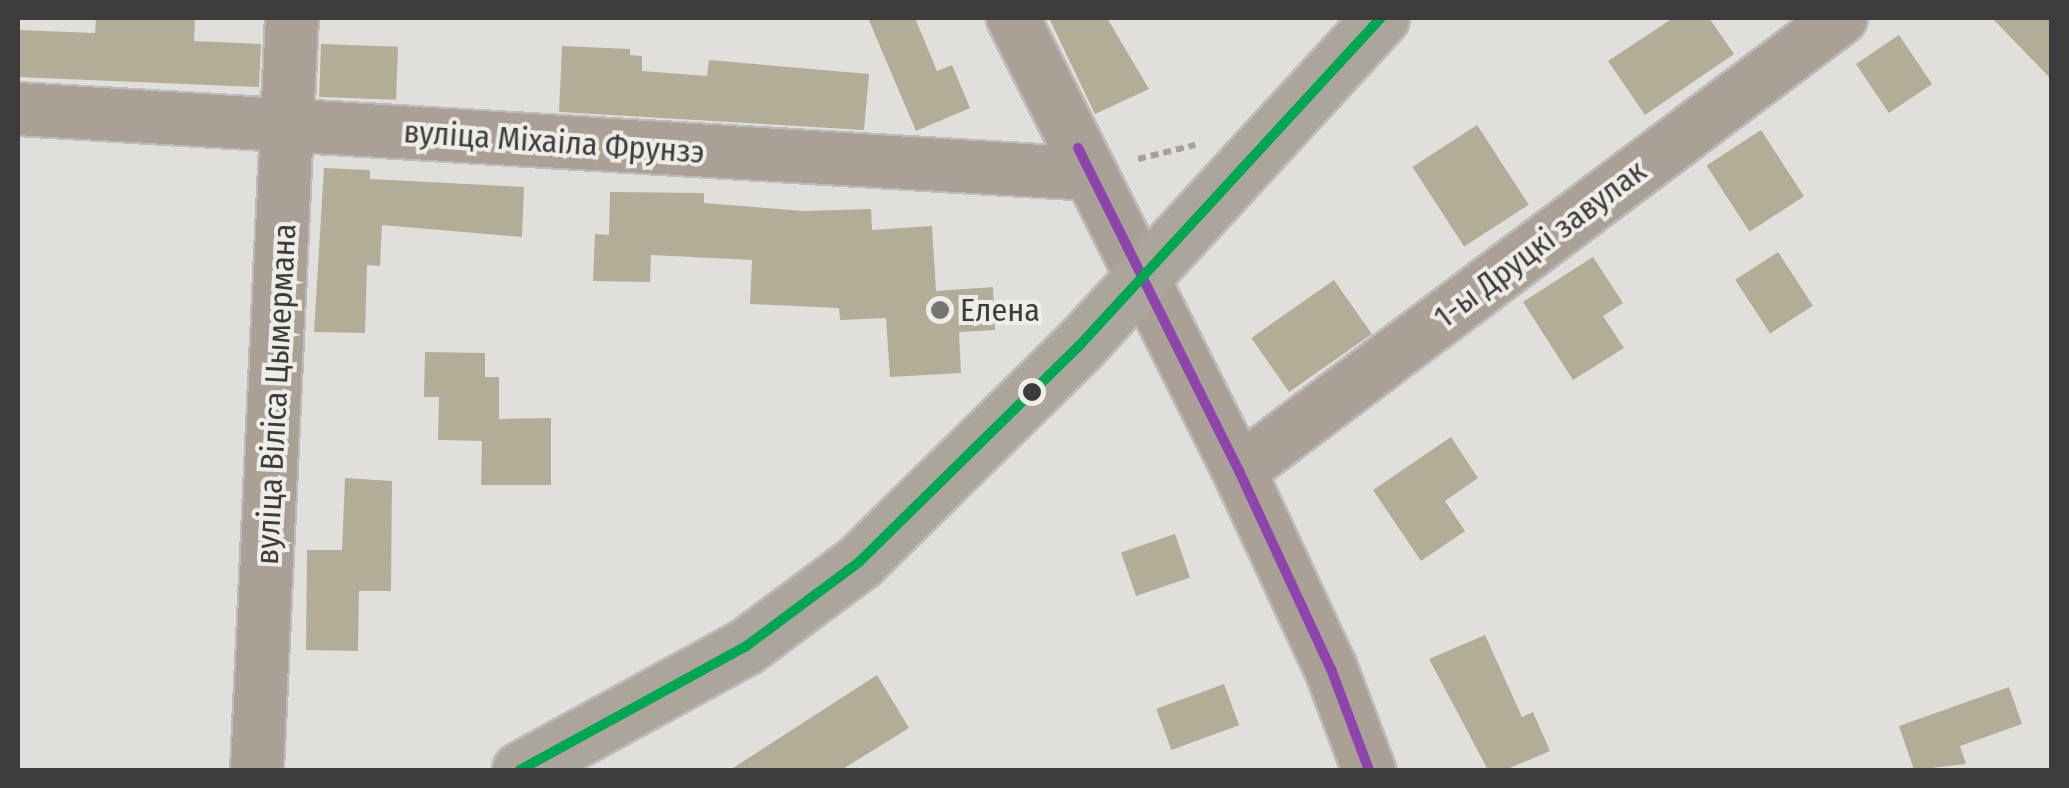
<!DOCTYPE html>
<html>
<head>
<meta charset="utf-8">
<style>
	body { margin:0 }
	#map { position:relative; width:2069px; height:788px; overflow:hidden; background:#e1dfdc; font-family:"Fira Sans Condensed",sans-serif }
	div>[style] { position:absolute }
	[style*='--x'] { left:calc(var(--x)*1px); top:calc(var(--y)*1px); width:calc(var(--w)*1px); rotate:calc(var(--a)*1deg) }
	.building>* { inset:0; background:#b3ad97; transform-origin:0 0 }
	.path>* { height:6px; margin-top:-3px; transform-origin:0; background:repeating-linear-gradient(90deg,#a6a097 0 8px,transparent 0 13px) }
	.roads { filter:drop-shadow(2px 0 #bcbbb9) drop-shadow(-2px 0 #bcbbb9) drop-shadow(0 2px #bcbbb9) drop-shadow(0 -2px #bcbbb9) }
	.minor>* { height:52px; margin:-26px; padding:0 26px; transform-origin:26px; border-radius:26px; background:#aaa095 }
	.major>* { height:55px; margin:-27.5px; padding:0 27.5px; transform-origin:27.5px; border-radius:27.5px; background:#aba59c }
	.bus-1>* { height:10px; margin:-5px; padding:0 5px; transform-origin:5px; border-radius:5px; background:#8e44ad }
	.bus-2>* { height:10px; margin:-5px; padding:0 5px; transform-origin:5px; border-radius:5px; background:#00a651 }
	.dots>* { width:28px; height:28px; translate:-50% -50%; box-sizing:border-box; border:5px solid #efede8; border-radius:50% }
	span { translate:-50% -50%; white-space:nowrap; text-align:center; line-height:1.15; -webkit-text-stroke:8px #efede8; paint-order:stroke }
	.street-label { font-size:32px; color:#3d3c3a }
	.poi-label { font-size:32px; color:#3d3c3a }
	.left { translate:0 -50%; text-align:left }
	.frame { position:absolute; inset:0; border:20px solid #3d3c3a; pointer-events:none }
</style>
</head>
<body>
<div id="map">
	<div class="building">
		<div style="clip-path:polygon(96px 18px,195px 18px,194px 41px,261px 44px,259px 87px,18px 77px,18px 30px,95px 33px)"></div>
		<div style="clip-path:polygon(868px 18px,915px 18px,937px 71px,952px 65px,970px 108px,916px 131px)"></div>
		<div style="clip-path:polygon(1049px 18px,1107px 18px,1149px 89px,1095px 114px)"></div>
		<div style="clip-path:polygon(1673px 18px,1709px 18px,1734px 54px,1645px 115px,1608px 61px)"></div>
		<div style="clip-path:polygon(1992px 18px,2052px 18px,2052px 80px)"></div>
		<div style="left:1899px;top:35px;width:59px;height:52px;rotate:56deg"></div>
		<div style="left:321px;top:44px;width:77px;height:53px;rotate:2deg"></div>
		<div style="clip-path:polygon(562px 46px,630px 49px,630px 55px,642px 56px,642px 71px,707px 76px,709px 60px,869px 74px,864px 130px,559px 112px)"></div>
		<div style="left:1477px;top:125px;width:95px;height:77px;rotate:57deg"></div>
		<div style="left:1761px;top:130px;width:79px;height:65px;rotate:57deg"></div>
		<div style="clip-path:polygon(324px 168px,370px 170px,370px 179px,524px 187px,522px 237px,382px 225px,380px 266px,367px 265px,365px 333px,314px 332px)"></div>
		<div style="clip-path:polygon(610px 192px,704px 193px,704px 203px,804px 211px,871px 209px,872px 230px,932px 226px,936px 291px,993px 287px,995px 330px,959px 332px,961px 373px,890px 377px,886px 318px,840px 320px,839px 308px,750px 304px,752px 260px,651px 255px,650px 282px,593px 281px,595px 234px,609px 235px)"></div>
		<div style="left:1778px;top:252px;width:64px;height:51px;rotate:57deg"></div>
		<div style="clip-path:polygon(1593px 257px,1623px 303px,1603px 316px,1624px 348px,1573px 380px,1523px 302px)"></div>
		<div style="left:1334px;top:280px;width:66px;height:101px;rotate:55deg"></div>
		<div style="clip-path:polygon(425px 352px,485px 353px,485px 377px,499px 377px,499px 419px,551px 418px,551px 485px,481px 485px,482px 441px,438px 440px,439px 397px,424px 397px)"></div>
		<div style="clip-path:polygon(1451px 437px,1478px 478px,1445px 501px,1465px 531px,1421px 561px,1373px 490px)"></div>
		<div style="clip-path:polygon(345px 478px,392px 481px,391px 591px,359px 591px,358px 651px,306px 650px,307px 550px,342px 550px)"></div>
		<div style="left:1175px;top:534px;width:46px;height:57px;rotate:71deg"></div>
		<div style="clip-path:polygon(1485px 635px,1522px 717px,1533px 712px,1550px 751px,1505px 770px,1488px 770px,1429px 659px)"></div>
		<div style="clip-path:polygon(877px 675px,909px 728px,841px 770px,730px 770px)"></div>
		<div style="left:1224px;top:684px;width:44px;height:72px;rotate:70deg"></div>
		<div style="clip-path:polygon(2009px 687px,2022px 724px,1960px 746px,1966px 764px,1914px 770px,1899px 726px)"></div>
	</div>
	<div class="path">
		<div style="--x:1138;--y:159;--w:59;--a:-13.8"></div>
	</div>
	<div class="roads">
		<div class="minor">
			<div style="--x:1013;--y:18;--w:506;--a:63.49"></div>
			<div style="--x:1239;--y:471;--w:218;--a:65.1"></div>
			<div style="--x:1331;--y:669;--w:108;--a:69.4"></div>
			<div style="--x:18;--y:109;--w:1075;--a:3.47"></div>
			<div style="--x:1239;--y:471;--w:753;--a:-36.96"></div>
			<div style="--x:257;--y:770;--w:753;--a:-87.34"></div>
		</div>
		<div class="major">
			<div style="--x:520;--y:770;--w:256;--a:-28.7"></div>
			<div style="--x:745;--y:647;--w:142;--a:-36.7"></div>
			<div style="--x:859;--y:562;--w:308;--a:-44.5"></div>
			<div style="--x:1079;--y:346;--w:446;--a:-47.4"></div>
		</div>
	</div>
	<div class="bus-1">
		<div style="--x:1078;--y:148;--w:361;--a:63.5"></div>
		<div style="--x:1239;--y:471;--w:218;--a:65.1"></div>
		<div style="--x:1331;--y:669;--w:108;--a:69.4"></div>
	</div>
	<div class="bus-2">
		<div style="--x:520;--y:770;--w:256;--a:-28.7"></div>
		<div style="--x:745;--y:647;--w:142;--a:-36.7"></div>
		<div style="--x:859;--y:562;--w:308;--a:-44.5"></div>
		<div style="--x:1079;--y:346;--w:446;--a:-47.4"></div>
	</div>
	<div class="dots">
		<div style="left:940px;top:310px;background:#767573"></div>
		<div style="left:1032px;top:392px;background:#3d3c3a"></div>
	</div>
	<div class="street-label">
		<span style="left:554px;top:142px;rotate:4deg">вуліца Міхаіла Фрунзэ</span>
		<span style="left:1540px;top:244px;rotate:-37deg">1-ы Друцкі завулак</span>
		<span style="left:276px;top:394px;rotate:-87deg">вуліца Віліса Цымермана</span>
	</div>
	<div class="poi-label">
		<span class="left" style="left:960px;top:310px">Елена</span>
	</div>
	<div class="frame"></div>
</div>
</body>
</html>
